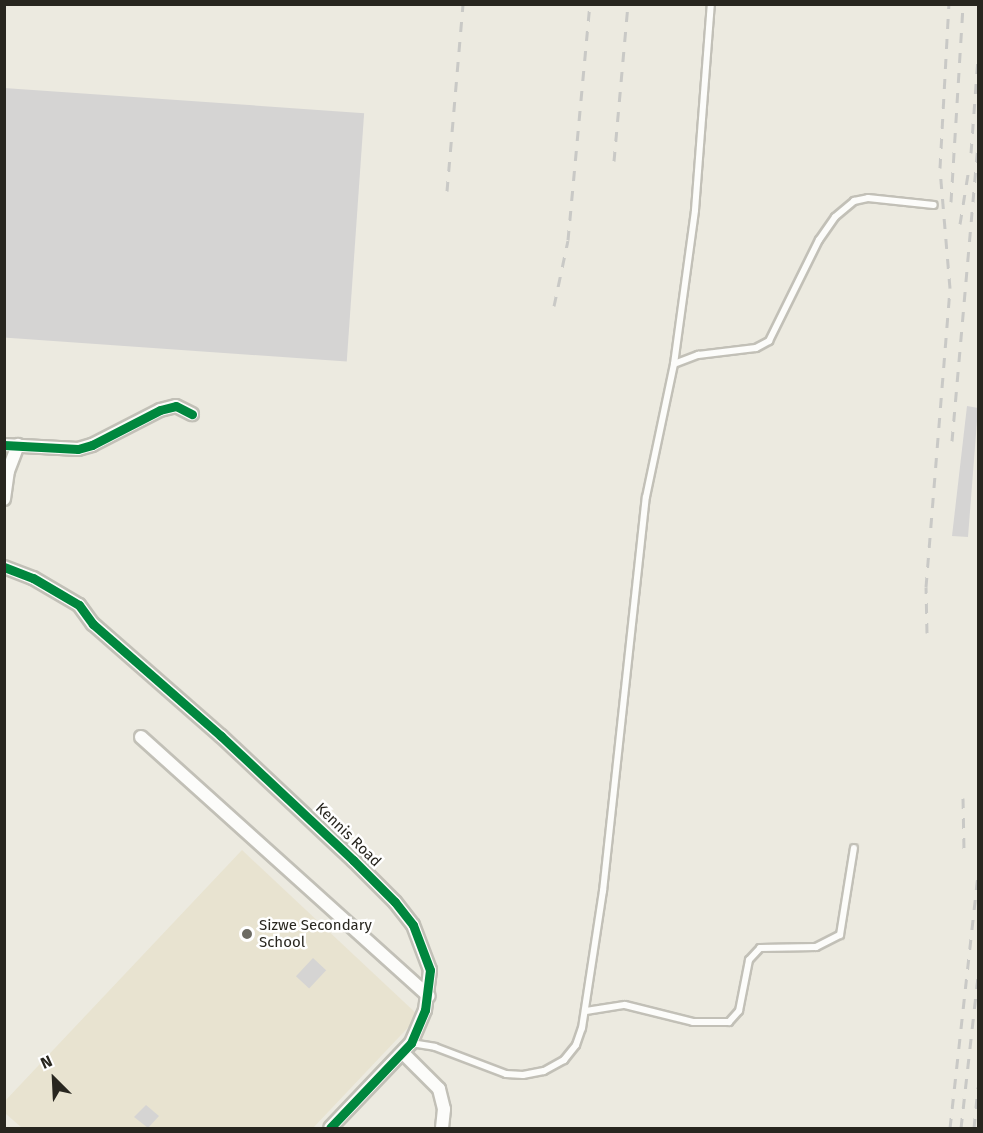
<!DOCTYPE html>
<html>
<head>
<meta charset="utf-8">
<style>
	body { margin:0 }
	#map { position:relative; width:983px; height:1133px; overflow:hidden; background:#eceae0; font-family:"Fira Sans",sans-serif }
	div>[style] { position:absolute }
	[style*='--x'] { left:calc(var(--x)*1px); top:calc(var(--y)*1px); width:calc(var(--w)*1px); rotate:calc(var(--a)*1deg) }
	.built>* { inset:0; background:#e8e3d0 }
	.building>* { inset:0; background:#d5d4d3; transform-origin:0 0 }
	.roads { filter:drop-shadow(2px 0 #c2c0b7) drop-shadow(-2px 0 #c2c0b7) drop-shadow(0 2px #c2c0b7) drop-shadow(0 -2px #c2c0b7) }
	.service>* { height:6px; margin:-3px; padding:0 3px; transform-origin:3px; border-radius:3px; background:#fcfcfa }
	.minor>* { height:12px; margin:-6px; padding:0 6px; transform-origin:6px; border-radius:6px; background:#fcfcfa }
	.rail>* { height:3px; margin-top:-1.5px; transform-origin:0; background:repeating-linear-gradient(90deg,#c9c9c6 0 10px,transparent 0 20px) }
	.cycleway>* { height:9px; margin:-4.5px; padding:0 4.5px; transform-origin:4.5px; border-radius:4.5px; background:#00873e }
	.dots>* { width:16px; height:16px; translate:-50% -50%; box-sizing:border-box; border:3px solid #fff; border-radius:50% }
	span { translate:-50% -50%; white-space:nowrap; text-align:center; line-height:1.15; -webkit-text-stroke:5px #fff; paint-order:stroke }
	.street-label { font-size:15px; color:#28261f }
	.poi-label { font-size:15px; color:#28261f }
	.left { translate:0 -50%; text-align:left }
	.frame { position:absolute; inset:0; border:6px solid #28261f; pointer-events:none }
	.north { position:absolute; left:24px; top:1049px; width:60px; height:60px; -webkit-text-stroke:4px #fff; paint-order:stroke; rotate:336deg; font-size:16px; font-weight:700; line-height:24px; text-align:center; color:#28261f }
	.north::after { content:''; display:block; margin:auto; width:21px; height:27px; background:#28261f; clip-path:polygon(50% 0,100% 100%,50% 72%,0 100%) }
</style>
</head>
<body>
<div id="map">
	<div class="built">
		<div style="clip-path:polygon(242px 850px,419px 1016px,313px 1128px,22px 1128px,5px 1113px,4px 1102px)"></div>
	</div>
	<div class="building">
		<div style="left:4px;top:88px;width:361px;height:249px;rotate:4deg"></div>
		<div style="clip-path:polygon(967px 406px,978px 408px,968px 537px,952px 536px)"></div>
		<div style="left:313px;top:958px;width:18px;height:25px;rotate:43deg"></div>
		<div style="clip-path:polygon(146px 1105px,159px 1116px,148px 1128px,134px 1117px)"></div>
	</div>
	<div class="roads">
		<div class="service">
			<div style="--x:674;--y:364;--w:26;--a:-21"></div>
			<div style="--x:698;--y:355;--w:58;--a:-6.9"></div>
			<div style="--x:756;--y:348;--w:15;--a:-28"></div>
			<div style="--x:769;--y:341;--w:113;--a:-63.7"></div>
			<div style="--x:819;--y:240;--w:28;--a:-55"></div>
			<div style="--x:835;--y:217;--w:25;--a:-40"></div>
			<div style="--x:854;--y:201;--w:14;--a:-12"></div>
			<div style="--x:868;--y:198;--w:66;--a:6.1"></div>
			<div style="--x:586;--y:1011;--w:39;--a:-9"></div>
			<div style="--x:625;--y:1005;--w:70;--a:14"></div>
			<div style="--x:693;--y:1022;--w:36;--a:0"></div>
			<div style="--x:729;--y:1022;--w:15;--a:-48"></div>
			<div style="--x:739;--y:1011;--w:52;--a:-78.9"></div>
			<div style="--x:749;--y:960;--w:16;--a:-47"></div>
			<div style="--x:760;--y:948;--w:56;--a:-1"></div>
			<div style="--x:816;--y:947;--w:27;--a:-27"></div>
			<div style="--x:840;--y:935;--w:88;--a:-80.9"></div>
			<div style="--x:411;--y:1043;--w:24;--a:9"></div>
			<div style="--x:435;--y:1047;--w:76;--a:20.8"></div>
			<div style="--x:506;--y:1074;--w:17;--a:3"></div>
			<div style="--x:523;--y:1075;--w:21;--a:-11"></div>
			<div style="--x:544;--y:1071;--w:23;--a:-29"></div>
			<div style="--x:564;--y:1060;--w:19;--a:-51"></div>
			<div style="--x:576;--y:1045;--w:18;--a:-71"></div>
			<div style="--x:582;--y:1028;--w:139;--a:-81.3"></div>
			<div style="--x:603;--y:891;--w:396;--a:-83.8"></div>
			<div style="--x:646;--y:497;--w:136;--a:-78.1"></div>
			<div style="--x:674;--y:364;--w:155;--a:-82.2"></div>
			<div style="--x:695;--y:210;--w:207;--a:-85.6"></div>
		</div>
		<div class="minor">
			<div style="--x:4;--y:445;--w:74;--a:3.1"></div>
			<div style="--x:78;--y:449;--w:15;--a:-16"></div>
			<div style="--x:92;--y:445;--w:76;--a:-27.2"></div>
			<div style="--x:160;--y:410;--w:16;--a:-14"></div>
			<div style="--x:176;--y:406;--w:18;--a:27"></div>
			<div style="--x:4;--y:499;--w:28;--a:-82"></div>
			<div style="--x:8;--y:471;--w:28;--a:-69"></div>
			<div style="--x:4;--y:567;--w:31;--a:21"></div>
			<div style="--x:33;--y:578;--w:53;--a:30.4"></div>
			<div style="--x:79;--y:605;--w:24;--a:54"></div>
			<div style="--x:93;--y:624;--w:170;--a:41.2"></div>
			<div style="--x:221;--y:736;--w:181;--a:43.2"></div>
			<div style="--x:353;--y:860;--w:59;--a:45"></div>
			<div style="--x:395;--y:902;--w:29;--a:52"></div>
			<div style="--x:413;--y:925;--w:48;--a:69.3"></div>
			<div style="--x:430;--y:970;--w:40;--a:97.1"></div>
			<div style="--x:425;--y:1010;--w:36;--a:113"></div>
			<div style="--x:411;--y:1043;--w:117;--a:133.6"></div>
			<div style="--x:141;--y:737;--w:387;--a:42"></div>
			<div style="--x:403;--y:1053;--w:51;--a:45"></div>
			<div style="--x:439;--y:1089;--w:21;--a:76"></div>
			<div style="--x:444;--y:1109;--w:19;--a:96"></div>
		</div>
	</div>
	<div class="rail">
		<div style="--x:971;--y:153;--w:95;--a:-85.8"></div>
		<div style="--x:614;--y:161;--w:158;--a:-84.9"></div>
		<div style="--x:447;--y:191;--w:188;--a:-85.1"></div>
		<div style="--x:951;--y:202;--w:198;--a:-86.5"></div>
		<div style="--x:960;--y:224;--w:51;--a:-80.9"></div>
		<div style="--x:554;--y:306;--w:67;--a:-78"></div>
		<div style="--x:568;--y:240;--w:237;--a:-84.7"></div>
		<div style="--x:952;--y:441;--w:299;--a:-85"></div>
		<div style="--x:927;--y:633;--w:46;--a:-91.2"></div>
		<div style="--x:926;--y:587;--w:300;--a:-85.4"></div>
		<div style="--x:950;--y:288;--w:120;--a:-94.8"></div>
		<div style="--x:940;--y:168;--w:164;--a:-86.9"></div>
		<div style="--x:963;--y:798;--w:54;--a:88.9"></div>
		<div style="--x:950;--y:1128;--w:255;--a:-83.7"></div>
		<div style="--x:961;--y:1128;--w:152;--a:-83.6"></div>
		<div style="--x:974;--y:1128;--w:41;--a:-84.4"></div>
	</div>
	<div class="cycleway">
		<div style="--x:4;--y:445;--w:74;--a:3.1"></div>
		<div style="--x:78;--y:449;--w:15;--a:-16"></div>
		<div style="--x:92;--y:445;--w:76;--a:-27.2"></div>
		<div style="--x:160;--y:410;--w:16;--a:-14"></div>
		<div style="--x:176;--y:406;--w:18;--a:27"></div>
		<div style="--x:4;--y:567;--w:31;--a:21"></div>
		<div style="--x:33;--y:578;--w:53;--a:30.4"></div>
		<div style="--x:79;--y:605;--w:24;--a:54"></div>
		<div style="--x:93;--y:624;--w:170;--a:41.2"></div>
		<div style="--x:221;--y:736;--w:181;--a:43.2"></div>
		<div style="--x:353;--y:860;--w:59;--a:45"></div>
		<div style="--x:395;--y:902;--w:29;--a:52"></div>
		<div style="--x:413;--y:925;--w:48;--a:69.3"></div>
		<div style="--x:430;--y:970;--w:40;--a:97.1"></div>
		<div style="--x:425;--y:1010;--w:36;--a:113"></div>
		<div style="--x:411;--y:1043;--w:117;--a:133.6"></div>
	</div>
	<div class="dots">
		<div style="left:247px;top:934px;background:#6d6b63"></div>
	</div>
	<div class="street-label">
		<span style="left:348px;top:835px;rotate:44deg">Kennis Road</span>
	</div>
	<div class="poi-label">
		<span class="left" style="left:259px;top:934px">Sizwe Secondary<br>School</span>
	</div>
	<div class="frame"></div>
	<div class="north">N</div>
</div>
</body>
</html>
